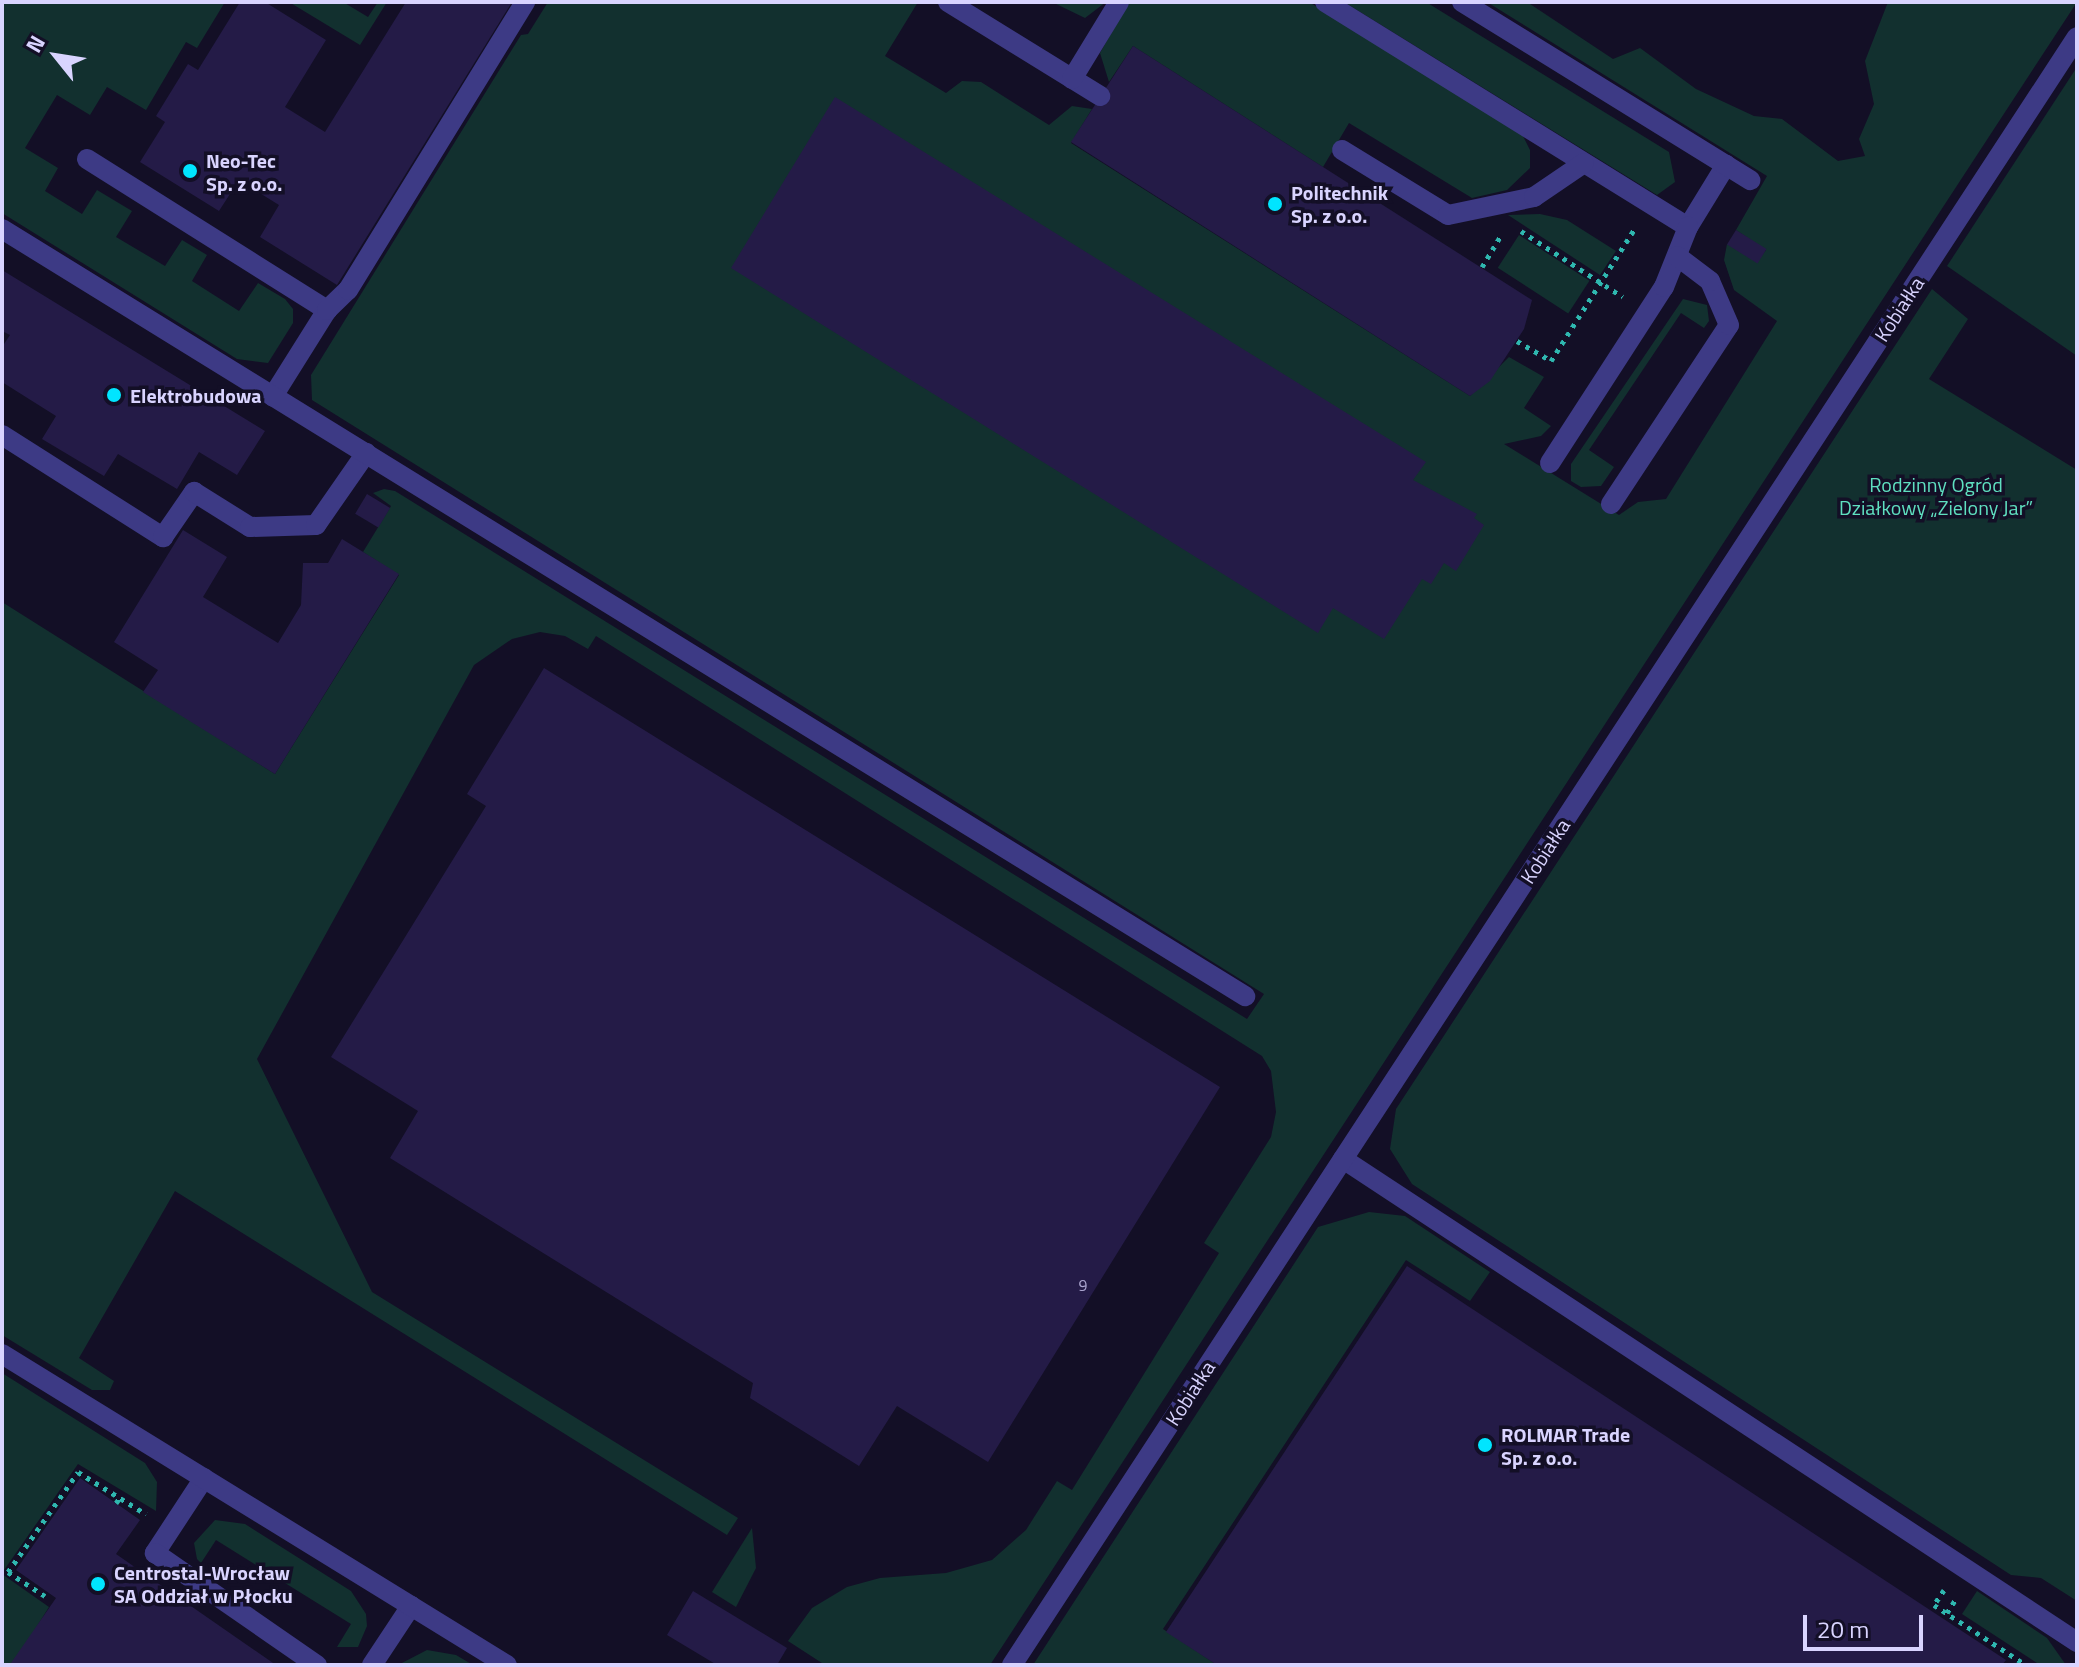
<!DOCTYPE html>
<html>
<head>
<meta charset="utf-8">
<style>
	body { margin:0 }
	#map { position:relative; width:2079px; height:1667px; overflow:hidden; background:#130f26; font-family:"Titillium Web",sans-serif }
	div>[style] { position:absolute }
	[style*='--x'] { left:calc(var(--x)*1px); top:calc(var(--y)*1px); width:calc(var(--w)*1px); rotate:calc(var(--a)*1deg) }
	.green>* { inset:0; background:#12302f; transform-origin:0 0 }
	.building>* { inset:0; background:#241b47; transform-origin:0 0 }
	.path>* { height:5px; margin-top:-2.5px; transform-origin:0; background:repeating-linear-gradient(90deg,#2fb8b0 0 4px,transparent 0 10px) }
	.lane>* { height:20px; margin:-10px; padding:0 10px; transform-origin:10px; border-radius:10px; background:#3d3a85 }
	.street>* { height:20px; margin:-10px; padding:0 10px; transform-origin:10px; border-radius:10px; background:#3d3a85 }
	.dots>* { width:22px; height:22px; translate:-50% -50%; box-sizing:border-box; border:4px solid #130f26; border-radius:50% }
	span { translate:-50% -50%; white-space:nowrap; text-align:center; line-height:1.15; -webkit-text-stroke:7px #130f26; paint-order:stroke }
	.number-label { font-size:16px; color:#aca6d1 }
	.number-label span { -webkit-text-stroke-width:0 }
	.poi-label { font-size:20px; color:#d9d4ff; font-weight:700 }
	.left { translate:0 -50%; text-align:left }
	.street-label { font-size:20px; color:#d9d4ff }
	.park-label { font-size:20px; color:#5fe0c0 }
	.frame { position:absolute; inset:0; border:4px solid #d9d4ff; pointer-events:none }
	.north { position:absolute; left:16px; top:16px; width:80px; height:80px; -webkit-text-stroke:6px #130f26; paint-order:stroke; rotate:300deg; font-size:22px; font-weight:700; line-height:32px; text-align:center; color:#d9d4ff }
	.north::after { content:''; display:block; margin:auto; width:28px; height:36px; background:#d9d4ff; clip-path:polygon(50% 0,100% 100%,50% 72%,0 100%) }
	.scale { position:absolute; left:1803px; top:1615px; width:120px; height:36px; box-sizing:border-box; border:4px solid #d9d4ff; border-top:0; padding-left:10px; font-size:24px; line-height:28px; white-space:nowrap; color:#d9d4ff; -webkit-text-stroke:6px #130f26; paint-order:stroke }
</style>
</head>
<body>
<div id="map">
	<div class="green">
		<div style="clip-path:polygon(2px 2px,225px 2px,197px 48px,186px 42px,146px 110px,107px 87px,90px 115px,57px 95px,25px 148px,58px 168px,45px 191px,82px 214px,97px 190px,132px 211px,116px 237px,165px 266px,182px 240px,207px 255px,192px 281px,239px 311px,258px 283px,285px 299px,293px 309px,293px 323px,268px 363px,237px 359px,2px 213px)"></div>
		<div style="clip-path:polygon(289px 2px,343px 2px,368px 17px,378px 2px,387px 2px,360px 45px)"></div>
		<div style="clip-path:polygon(548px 2px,918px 2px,885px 56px,946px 93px,962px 81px,981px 82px,1049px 125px,1072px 106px,1092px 109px,1071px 143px,1470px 396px,1509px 357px,1544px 377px,1524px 408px,1551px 426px,1541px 436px,1504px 444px,1619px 515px,1638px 502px,1666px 499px,1777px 321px,1734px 290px,1724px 260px,1727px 244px,1757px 262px,1766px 250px,1736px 230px,1767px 176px,1487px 2px,1527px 2px,1613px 59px,1640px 48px,1696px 89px,1754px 116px,1782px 119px,1838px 161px,1865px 156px,1859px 139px,1874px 104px,1865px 61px,1888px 2px,2077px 2px,990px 1665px,825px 1665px,788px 1641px,812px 1608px,847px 1587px,880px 1578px,946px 1573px,992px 1560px,1026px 1530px,1057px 1481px,1072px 1490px,1219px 1253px,1204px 1243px,1271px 1137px,1276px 1112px,1271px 1071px,1262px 1056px,596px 636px,588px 649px,565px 636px,540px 632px,512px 639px,474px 665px,257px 1059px,372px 1292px,738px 1518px,727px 1535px,175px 1191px,79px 1358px,114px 1381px,110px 1390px,92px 1390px,2px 1335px,2px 602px,275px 774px,399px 575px,363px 552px,391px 506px,373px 493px,384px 489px,395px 491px,1247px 1019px,1264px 994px,312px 400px,311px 375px,521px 35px,528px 34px)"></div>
		<div style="clip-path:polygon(1052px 2px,1106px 2px,1085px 18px)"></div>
		<div style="clip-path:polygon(1129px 2px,1309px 2px,1521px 132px,1530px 150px,1530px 168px,1507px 190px,1472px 198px,1349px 123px,1323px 167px,1133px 46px,1109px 82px,1100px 53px)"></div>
		<div style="clip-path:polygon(1344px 2px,1426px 2px,1669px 152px,1675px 182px,1657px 195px)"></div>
		<div style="clip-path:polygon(2077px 67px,2077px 356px,1947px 266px)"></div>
		<div style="clip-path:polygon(1540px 214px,1567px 220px,1616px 251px,1600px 275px,1508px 215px)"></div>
		<div style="left:1519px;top:235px;width:84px;height:39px;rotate:33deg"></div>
		<div style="clip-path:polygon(1932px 289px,1968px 319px,1929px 379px,2077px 470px,2077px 1601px,2041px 1578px,2011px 1575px,1467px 1220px,1412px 1184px,1390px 1149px,1396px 1109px)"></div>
		<div style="clip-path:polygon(1683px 299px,1707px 305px,1709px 321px,1704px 328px,1681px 313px,1589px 450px,1614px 467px,1601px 486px,1581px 487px,1571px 481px,1571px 464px)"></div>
		<div style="clip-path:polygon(1369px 1212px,1405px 1216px,1490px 1272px,1470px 1301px,1406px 1260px,1163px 1629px,1217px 1665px,1033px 1665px,1318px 1227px)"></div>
		<div style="clip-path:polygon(2px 1373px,145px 1463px,157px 1482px,156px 1511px,78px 1464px,2px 1573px)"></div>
		<div style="clip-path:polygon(215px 1520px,245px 1524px,351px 1591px,366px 1614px,367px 1626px,358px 1647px,337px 1647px,351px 1624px,216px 1540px,201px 1563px,197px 1559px,194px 1543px)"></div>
		<div style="clip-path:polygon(752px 1528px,756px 1568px,736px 1607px,712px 1592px)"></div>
		<div style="clip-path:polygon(2px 1574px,49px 1607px,13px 1665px,2px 1665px)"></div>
		<div style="clip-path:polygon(1977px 1591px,2047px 1638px,2066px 1665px,2040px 1665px,1962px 1614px)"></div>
		<div style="clip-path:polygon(427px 1650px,456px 1655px,473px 1665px,398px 1665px)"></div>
	</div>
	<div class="building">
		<div style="clip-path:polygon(240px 2px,265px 2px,326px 40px,285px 107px,325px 132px,406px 2px,512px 2px,337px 285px,260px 237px,279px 205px,239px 180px,219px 211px,140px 162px,165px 122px,156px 116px,188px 64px,198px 70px)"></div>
		<div style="clip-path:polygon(1133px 46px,1532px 300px,1524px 329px,1490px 381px,1470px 396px,1071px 142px)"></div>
		<div style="clip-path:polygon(835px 97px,1426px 462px,1413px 480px,1477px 514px,1474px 518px,1484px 525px,1456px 571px,1444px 563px,1431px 584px,1422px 579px,1384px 639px,1333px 608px,1318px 633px,731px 268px)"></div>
		<div style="left:1736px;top:230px;width:36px;height:17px;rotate:32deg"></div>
		<div style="clip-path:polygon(2px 270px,265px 431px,237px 475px,199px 452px,177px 489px,118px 454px,104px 476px,42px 439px,56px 416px,2px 382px,2px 347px,10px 335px,2px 331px)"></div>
		<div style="left:367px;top:494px;width:27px;height:23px;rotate:31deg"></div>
		<div style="clip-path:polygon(183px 530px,227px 557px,203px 597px,278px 643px,301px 605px,303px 563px,328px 563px,342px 539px,399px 574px,275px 774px,143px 692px,158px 670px,114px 642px)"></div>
		<div style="clip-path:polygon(544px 668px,1220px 1087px,988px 1462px,897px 1406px,859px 1466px,750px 1398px,753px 1383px,390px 1158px,418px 1111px,331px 1057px,486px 806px,467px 794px)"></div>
		<div style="clip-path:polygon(1407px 1266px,2006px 1660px,2002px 1665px,1217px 1665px,1166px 1632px)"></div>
		<div style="clip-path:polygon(80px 1478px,140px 1520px,116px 1554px,276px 1665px,11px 1663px,56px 1598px,16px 1570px)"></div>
		<div style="clip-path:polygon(693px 1591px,787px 1648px,777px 1665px,717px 1665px,667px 1635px)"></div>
	</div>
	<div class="path">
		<div style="--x:1521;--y:231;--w:121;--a:32.9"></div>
		<div style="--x:1482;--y:267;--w:39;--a:-59"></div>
		<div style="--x:1517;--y:341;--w:39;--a:30"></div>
		<div style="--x:1551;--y:361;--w:157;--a:-57.7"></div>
		<div style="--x:116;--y:1503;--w:9;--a:-54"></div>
		<div style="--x:1944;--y:1590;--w:18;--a:124"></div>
		<div style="--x:1934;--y:1605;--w:110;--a:33.1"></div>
		<div style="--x:45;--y:1596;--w:44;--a:-147"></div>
		<div style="--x:8;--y:1572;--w:122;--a:-55"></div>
		<div style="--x:78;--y:1472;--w:80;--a:31.7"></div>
		<div style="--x:1947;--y:1613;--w:19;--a:-58"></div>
	</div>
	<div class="lane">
		<div style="--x:948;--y:2;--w:179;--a:31.7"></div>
		<div style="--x:1325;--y:2;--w:427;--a:31.8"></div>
		<div style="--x:1688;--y:227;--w:73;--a:-58.5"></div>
		<div style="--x:1072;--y:79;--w:90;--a:-58.6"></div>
		<div style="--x:1342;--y:150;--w:124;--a:31.5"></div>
		<div style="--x:1448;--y:215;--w:88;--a:-11.8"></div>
		<div style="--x:1534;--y:197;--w:60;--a:-34.2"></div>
		<div style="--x:87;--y:159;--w:284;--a:32.2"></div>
		<div style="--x:327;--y:310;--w:102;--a:122.1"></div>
		<div style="--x:327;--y:310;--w:29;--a:-44"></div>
		<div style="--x:348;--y:290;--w:338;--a:-58.4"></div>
		<div style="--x:2;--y:435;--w:191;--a:32.4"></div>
		<div style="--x:163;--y:537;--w:55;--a:-55.4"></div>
		<div style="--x:194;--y:492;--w:66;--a:32"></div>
		<div style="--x:250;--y:527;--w:66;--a:-1.7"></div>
		<div style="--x:316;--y:525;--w:88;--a:-55.2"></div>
		<div style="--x:1550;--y:463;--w:210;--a:-57.1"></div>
		<div style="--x:1664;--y:287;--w:65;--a:-68.2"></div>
		<div style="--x:1611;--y:504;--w:214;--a:-56.6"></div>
		<div style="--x:1729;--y:325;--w:48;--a:-113.4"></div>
		<div style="--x:1710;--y:281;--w:41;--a:-142.9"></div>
		<div style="--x:1343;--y:1159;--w:879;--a:33.35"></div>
		<div style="--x:204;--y:1478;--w:90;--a:123.2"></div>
		<div style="--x:155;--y:1553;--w:197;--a:34.7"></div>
		<div style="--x:372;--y:1665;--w:71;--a:-56.5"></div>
	</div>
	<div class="street">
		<div style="--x:1462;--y:2;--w:339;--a:31.7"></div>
		<div style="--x:2;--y:229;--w:1461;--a:31.68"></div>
		<div style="--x:2;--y:1354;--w:593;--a:31.63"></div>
		<div style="--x:1012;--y:1665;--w:1945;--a:-56.81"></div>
	</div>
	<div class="dots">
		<div style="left:190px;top:171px;background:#00e5ff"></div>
		<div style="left:1275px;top:204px;background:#00e5ff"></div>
		<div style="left:114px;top:395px;background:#00e5ff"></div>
		<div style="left:1485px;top:1445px;background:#00e5ff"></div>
		<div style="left:98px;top:1584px;background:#00e5ff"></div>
	</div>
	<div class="number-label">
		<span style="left:1083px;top:1285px">9</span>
	</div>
	<div class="poi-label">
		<span class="left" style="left:206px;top:172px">Neo-Tec<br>Sp. z o.o.</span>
		<span class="left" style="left:1291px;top:204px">Politechnik<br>Sp. z o.o.</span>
		<span class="left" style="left:130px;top:395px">Elektrobudowa</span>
		<span class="left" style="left:1501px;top:1446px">ROLMAR Trade<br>Sp. z o.o.</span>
		<span class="left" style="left:114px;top:1584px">Centrostal-Wrocław<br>SA Oddział w Płocku</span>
	</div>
	<div class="street-label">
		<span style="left:1899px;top:309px;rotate:-57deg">Kobiałka</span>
		<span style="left:1545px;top:851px;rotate:-57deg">Kobiałka</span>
		<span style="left:1190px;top:1393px;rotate:-57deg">Kobiałka</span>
	</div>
	<div class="park-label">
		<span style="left:1936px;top:496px">Rodzinny Ogród<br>Działkowy „Zielony Jar”</span>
	</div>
	<div class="frame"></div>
	<div class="north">N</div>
	<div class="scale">20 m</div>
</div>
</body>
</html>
